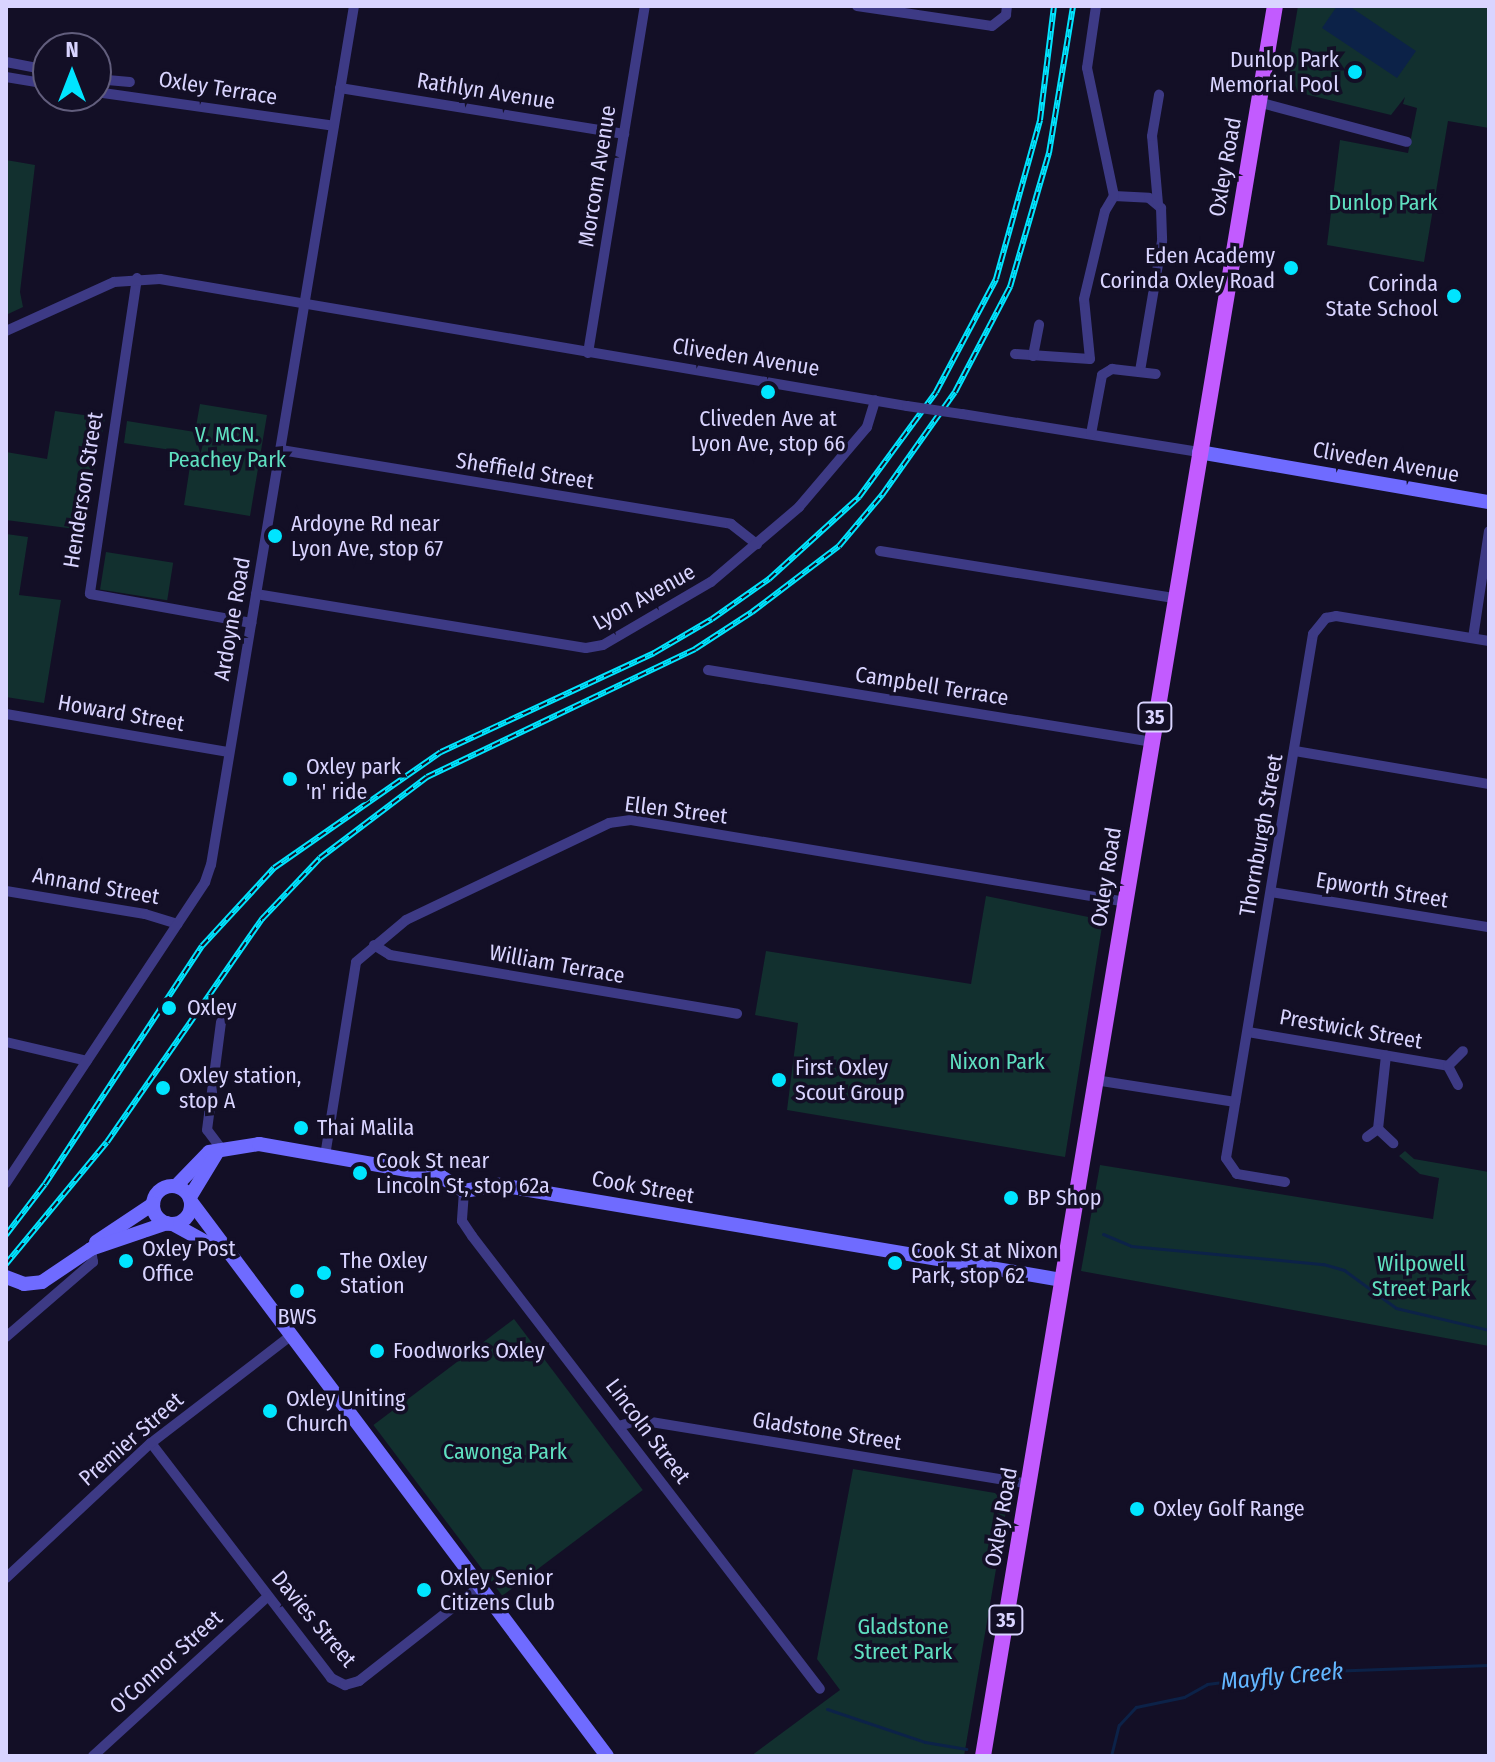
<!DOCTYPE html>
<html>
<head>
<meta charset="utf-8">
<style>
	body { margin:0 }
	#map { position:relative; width:1495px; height:1762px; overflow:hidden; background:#130f26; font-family:"Fira Sans Condensed",sans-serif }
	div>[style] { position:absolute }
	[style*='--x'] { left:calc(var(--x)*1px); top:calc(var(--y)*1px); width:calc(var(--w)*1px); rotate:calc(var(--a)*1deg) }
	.green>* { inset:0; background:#12302f; transform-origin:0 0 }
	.water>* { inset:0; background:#0c2248 }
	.stream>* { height:3px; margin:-1.5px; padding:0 1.5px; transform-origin:1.5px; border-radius:1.5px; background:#0c2248 }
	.street>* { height:10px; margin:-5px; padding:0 5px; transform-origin:5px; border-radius:5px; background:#3d3a85 }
	.secondary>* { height:14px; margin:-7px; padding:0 7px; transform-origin:7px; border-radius:7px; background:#6f6bff }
	.secondary>.ring { margin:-7px; padding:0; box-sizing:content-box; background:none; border:14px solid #6f6bff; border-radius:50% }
	.primary>* { height:16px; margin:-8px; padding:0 8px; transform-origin:8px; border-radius:8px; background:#c25bff }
	.rail>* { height:6px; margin-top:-3px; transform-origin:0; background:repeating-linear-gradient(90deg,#130f26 0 9px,#00e5ff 0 18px); box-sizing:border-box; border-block:2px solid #00e5ff }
	.street-bridge>* { height:10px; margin:-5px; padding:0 5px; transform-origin:5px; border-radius:5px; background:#3d3a85 }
	.dots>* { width:22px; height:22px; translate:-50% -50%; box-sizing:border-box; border:4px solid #130f26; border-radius:50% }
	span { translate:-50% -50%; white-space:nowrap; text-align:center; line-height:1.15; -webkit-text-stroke:7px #130f26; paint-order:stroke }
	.shield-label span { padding:2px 6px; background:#130f26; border:2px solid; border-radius:6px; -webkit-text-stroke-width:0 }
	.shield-label { font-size:20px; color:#d9d4ff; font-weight:700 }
	.poi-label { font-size:22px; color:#d9d4ff }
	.right { translate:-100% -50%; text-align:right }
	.left { translate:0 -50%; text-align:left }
	.street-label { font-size:22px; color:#d9d4ff }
	.park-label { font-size:22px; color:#5fe0c0 }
	.water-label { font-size:24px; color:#62b6ff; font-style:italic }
	.frame { position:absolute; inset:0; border:8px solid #d9d4ff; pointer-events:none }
	.north { position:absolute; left:32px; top:32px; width:80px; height:80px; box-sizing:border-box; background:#130f26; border:2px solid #625e7d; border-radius:50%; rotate:0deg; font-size:22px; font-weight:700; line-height:32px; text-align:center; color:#d9d4ff }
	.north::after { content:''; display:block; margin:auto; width:28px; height:36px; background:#00e5ff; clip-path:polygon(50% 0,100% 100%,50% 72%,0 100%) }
</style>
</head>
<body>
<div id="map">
	<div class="green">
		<div style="clip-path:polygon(1298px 6px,1489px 6px,1489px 128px,1448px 121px,1424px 262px,1327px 245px,1340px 140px,1408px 153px,1417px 108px,1403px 104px,1405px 97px,1391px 115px,1284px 89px)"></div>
		<div style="clip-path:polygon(6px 160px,35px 165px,20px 292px,23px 307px,6px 315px)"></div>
		<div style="clip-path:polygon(200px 404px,267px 415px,250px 516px,184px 505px,192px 453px,124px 443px,127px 421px,195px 432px)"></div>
		<div style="clip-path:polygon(55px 411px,105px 418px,83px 530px,6px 520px,6px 452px,47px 459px)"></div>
		<div style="clip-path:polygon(6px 534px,28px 537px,19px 595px,61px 600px,44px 703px,6px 697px)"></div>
		<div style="left:106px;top:552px;width:68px;height:38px;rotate:9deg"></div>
		<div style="clip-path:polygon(986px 896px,1103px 920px,1065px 1157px,787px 1110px,798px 1023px,755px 1015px,766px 951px,971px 984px)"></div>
		<div style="clip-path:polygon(1405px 1151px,1414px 1159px,1489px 1172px,1489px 1346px,1081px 1271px,1100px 1165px,1433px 1219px,1439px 1178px,1420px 1174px,1399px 1156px)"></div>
		<div style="left:514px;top:1319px;width:214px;height:176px;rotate:53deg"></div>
		<div style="clip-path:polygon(853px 1469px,995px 1493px,1007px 1505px,964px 1756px,751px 1756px,840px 1690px,817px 1659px)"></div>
	</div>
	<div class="water">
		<div style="clip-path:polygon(1337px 6px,1349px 6px,1416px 51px,1397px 78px,1322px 28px)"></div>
	</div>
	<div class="stream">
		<div style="--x:1103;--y:1234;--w:30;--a:23"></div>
		<div style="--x:1131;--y:1246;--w:193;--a:5.4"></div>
		<div style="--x:1323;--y:1264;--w:22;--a:16"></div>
		<div style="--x:1344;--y:1270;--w:64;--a:36.2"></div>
		<div style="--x:1396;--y:1308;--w:96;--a:13.3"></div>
		<div style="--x:827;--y:1709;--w:103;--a:18.6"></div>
		<div style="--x:925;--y:1742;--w:42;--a:9.7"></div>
		<div style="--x:1111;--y:1756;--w:32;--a:-76"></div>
		<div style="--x:1119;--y:1725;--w:25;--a:-47"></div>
		<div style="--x:1136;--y:1707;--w:49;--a:-11.8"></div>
		<div style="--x:1184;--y:1697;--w:26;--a:-29"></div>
		<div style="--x:1207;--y:1684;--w:95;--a:-7.3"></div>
		<div style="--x:1301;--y:1672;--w:188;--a:-2.1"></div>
	</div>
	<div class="street">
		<div style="--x:857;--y:6;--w:136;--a:8.4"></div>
		<div style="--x:992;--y:26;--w:18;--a:-38"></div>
		<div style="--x:1006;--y:15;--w:9;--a:-84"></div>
		<div style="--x:6;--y:62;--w:43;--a:10.8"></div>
		<div style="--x:6;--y:77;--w:43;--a:9.5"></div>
		<div style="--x:96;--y:79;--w:34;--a:5"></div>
		<div style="--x:340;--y:88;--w:288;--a:9.2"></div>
		<div style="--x:96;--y:92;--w:240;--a:8.1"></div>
		<div style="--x:1258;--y:102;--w:154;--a:15"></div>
		<div style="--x:1114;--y:196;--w:35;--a:3"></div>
		<div style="--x:1149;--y:198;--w:16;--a:40"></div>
		<div style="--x:1161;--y:208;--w:33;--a:88"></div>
		<div style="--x:1162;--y:241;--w:132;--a:99.6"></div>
		<div style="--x:1158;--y:204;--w:68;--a:-95"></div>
		<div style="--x:1152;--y:136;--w:42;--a:-80.3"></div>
		<div style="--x:137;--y:278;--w:319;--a:98.5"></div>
		<div style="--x:90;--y:594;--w:164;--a:10.2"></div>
		<div style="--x:6;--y:331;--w:119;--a:-24.4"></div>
		<div style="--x:114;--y:282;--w:46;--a:-3.7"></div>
		<div style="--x:160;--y:279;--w:758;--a:9.65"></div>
		<div style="--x:588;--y:353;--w:352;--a:-80.7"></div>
		<div style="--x:1015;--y:354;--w:75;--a:3.8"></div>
		<div style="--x:1090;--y:359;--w:60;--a:-95.7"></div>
		<div style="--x:1084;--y:299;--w:90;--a:-76.6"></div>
		<div style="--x:1105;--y:211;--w:17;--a:-59"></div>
		<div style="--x:1114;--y:196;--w:131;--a:-101.9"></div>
		<div style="--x:1087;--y:68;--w:63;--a:-81.7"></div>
		<div style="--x:1033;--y:356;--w:32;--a:-79"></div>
		<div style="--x:962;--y:414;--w:240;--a:9.1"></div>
		<div style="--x:1091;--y:434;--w:60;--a:-79.4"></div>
		<div style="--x:1102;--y:375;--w:12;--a:-31"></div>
		<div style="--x:1112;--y:369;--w:44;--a:6.5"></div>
		<div style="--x:281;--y:450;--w:456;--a:9.3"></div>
		<div style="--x:731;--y:524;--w:33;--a:38"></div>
		<div style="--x:880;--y:551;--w:299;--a:9.1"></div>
		<div style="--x:256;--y:594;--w:334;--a:9.3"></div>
		<div style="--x:586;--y:648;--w:17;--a:-10"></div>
		<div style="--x:603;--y:645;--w:125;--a:-30.3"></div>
		<div style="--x:711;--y:582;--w:116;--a:-40.4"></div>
		<div style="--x:799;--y:507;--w:105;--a:-49.6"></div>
		<div style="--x:867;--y:427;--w:28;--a:-73"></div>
		<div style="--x:1473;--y:638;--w:108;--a:-81.5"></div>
		<div style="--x:708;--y:670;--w:449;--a:9.2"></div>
		<div style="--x:6;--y:714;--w:226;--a:9.7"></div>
		<div style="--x:1295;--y:751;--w:197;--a:9.7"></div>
		<div style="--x:6;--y:891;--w:141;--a:9.4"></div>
		<div style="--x:145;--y:914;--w:34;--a:17"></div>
		<div style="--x:1271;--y:892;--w:220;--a:9.2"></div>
		<div style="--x:374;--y:945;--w:19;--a:32"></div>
		<div style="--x:390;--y:955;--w:352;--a:9.6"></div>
		<div style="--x:1248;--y:1032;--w:203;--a:9.6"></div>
		<div style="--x:6;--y:1042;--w:83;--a:13.2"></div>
		<div style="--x:1095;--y:1080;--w:142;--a:8.9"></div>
		<div style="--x:1458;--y:1085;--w:21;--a:-118"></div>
		<div style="--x:1448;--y:1066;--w:21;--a:-45"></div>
		<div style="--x:1378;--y:1129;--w:74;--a:-83.8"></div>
		<div style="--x:1367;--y:1137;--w:14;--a:-36"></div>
		<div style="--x:1378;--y:1129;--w:21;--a:43"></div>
		<div style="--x:220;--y:1147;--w:21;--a:-127"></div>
		<div style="--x:207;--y:1130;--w:109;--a:-82.6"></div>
		<div style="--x:325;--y:1156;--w:196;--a:-80.9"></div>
		<div style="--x:356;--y:962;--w:65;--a:-40"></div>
		<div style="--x:406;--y:920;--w:225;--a:-25.5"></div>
		<div style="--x:609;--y:823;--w:22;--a:-8"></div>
		<div style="--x:631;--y:820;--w:500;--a:9.4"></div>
		<div style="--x:1285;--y:1182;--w:49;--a:-170.5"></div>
		<div style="--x:1237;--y:1174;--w:19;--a:-125"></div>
		<div style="--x:1226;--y:1158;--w:531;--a:-80.57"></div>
		<div style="--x:1313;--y:634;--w:21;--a:-51"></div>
		<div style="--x:1326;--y:618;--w:10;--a:-11"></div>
		<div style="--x:1336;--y:616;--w:155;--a:9.3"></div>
		<div style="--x:6;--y:1183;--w:361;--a:-56.5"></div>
		<div style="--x:205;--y:882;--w:18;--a:-71"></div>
		<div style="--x:211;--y:865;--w:871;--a:-80.55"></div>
		<div style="--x:464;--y:1191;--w:30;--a:94"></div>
		<div style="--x:462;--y:1221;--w:18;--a:56"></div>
		<div style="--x:472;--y:1236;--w:571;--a:52.47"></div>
		<div style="--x:6;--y:1337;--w:115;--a:-40.8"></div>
		<div style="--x:93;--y:1262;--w:13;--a:-99"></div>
		<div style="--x:619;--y:1426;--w:21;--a:-17"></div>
		<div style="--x:639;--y:1420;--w:395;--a:9.3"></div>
		<div style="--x:151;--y:1443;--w:296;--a:52.5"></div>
		<div style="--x:331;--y:1678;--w:16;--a:27"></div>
		<div style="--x:345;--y:1685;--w:15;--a:-16"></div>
		<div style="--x:359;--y:1681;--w:152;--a:-38.1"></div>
		<div style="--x:6;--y:1578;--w:198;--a:-43"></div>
		<div style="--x:151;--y:1443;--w:174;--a:-37.5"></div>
		<div style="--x:93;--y:1756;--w:236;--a:-42.4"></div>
	</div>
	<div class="secondary">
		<div style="--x:1199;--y:452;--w:294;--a:9.8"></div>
		<div class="ring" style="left:153px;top:1186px;width:24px;height:24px"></div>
		<div style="--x:176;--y:1186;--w:47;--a:-45.9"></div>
		<div style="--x:209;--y:1152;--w:51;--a:-9.1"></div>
		<div style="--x:259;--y:1144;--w:184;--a:10"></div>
		<div style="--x:440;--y:1176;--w:28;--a:32"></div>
		<div style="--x:464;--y:1191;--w:36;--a:-10"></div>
		<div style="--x:499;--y:1185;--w:24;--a:9"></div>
		<div style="--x:523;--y:1189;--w:547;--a:9.58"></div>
		<div style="--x:190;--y:1197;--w:54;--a:-58.7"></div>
		<div style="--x:192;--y:1203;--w:691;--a:53.11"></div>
		<div style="--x:173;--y:1224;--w:48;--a:28.7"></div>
		<div style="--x:96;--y:1242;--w:69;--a:-33.7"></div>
		<div style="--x:6;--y:1277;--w:19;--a:21"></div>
		<div style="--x:24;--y:1284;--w:18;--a:-6"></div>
		<div style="--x:42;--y:1282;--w:59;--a:-34"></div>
		<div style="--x:91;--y:1249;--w:80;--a:-18.9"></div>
	</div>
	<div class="primary">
		<div style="--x:983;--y:1756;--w:1774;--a:-80.53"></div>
	</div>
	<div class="rail">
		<div style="--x:6;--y:1235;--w:64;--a:-52.6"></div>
		<div style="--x:45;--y:1184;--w:285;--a:-56.6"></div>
		<div style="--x:202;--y:946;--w:106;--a:-47.3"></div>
		<div style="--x:274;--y:868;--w:203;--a:-34.8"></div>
		<div style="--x:441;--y:752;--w:235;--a:-24.9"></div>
		<div style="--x:654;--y:653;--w:67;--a:-30.4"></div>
		<div style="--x:712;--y:619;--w:70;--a:-35.1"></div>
		<div style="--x:769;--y:579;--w:122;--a:-42.3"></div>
		<div style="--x:859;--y:497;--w:130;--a:-53.7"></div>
		<div style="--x:936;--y:392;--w:128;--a:-62"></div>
		<div style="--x:996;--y:279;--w:165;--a:-74.5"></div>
		<div style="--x:1040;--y:120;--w:115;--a:-83"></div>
		<div style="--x:6;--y:1264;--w:158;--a:-50.4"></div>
		<div style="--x:107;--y:1142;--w:272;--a:-55.2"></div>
		<div style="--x:262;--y:919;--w:84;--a:-46.4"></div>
		<div style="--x:320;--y:858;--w:134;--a:-37.1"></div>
		<div style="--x:427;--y:777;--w:297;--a:-25.5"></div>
		<div style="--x:695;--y:649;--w:68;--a:-33"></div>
		<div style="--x:752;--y:612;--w:109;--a:-37.2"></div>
		<div style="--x:839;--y:546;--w:67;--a:-49.9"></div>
		<div style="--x:882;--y:495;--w:126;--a:-54.7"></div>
		<div style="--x:955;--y:392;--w:119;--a:-62.4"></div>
		<div style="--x:1010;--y:287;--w:140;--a:-73.8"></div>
		<div style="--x:1049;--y:153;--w:149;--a:-80.7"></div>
	</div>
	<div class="street-bridge">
		<div style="--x:907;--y:406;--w:56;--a:8.3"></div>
	</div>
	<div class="dots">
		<div style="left:1355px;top:72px;background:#00e5ff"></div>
		<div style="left:1291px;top:268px;background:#00e5ff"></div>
		<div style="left:1454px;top:296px;background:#00e5ff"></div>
		<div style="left:768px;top:392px;background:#00e5ff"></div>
		<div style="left:275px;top:536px;background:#00e5ff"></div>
		<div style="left:290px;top:779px;background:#00e5ff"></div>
		<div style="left:169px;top:1008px;background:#00e5ff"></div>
		<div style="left:779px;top:1080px;background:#00e5ff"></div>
		<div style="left:163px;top:1088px;background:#00e5ff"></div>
		<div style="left:301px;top:1128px;background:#00e5ff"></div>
		<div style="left:360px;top:1173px;background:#00e5ff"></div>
		<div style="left:1011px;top:1198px;background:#00e5ff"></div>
		<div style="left:126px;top:1261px;background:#00e5ff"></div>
		<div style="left:895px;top:1263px;background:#00e5ff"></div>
		<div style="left:324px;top:1273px;background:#00e5ff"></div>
		<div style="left:297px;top:1291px;background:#00e5ff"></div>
		<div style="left:377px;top:1351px;background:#00e5ff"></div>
		<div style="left:270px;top:1411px;background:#00e5ff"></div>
		<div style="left:1137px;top:1509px;background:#00e5ff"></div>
		<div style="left:424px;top:1590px;background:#00e5ff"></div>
	</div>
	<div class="shield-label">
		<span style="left:1155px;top:717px">35</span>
		<span style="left:1006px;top:1620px">35</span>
	</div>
	<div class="poi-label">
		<span class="right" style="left:1339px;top:72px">Dunlop Park<br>Memorial Pool</span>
		<span class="right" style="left:1275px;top:268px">Eden Academy<br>Corinda Oxley Road</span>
		<span class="right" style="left:1438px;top:296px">Corinda<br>State School</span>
		<span style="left:768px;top:431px">Cliveden Ave at<br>Lyon Ave, stop 66</span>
		<span class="left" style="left:291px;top:536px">Ardoyne Rd near<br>Lyon Ave, stop 67</span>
		<span class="left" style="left:306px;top:779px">Oxley park<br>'n' ride</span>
		<span class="left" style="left:187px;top:1008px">Oxley</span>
		<span class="left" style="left:795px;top:1080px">First Oxley<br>Scout Group</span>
		<span class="left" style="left:179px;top:1088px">Oxley station,<br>stop A</span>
		<span class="left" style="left:317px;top:1128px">Thai Malila</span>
		<span class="left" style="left:376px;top:1173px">Cook St near<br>Lincoln St, stop 62a</span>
		<span class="left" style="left:1027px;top:1198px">BP Shop</span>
		<span class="left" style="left:142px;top:1261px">Oxley Post<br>Office</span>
		<span class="left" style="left:911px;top:1263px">Cook St at Nixon<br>Park, stop 62</span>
		<span class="left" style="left:340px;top:1273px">The Oxley<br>Station</span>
		<span style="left:297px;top:1317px">BWS</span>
		<span class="left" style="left:393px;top:1351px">Foodworks Oxley</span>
		<span class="left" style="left:286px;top:1411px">Oxley Uniting<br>Church</span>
		<span class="left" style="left:1153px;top:1509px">Oxley Golf Range</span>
		<span class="left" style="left:440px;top:1590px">Oxley Senior<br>Citizens Club</span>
	</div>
	<div class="street-label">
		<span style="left:218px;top:88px;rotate:9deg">Oxley Terrace</span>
		<span style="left:486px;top:91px;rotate:9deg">Rathlyn Avenue</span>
		<span style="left:1225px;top:167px;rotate:-80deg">Oxley Road</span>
		<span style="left:597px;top:176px;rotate:-81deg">Morcom Avenue</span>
		<span style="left:746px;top:357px;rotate:9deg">Cliveden Avenue</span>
		<span style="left:1386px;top:462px;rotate:10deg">Cliveden Avenue</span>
		<span style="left:525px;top:471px;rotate:9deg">Sheffield Street</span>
		<span style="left:83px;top:490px;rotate:-81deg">Henderson Street</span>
		<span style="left:644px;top:597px;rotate:-29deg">Lyon Avenue</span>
		<span style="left:232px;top:619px;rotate:-80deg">Ardoyne Road</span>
		<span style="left:932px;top:686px;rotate:9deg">Campbell Terrace</span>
		<span style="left:121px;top:713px;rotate:10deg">Howard Street</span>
		<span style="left:676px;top:810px;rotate:7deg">Ellen Street</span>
		<span style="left:1261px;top:835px;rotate:-80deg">Thornburgh Street</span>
		<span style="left:1106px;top:877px;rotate:-81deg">Oxley Road</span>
		<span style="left:96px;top:886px;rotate:10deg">Annand Street</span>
		<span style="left:1382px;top:890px;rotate:9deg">Epworth Street</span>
		<span style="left:557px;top:964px;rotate:10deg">William Terrace</span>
		<span style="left:1351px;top:1029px;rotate:10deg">Prestwick Street</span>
		<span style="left:643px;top:1187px;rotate:10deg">Cook Street</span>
		<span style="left:648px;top:1431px;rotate:53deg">Lincoln Street</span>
		<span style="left:827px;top:1431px;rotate:9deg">Gladstone Street</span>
		<span style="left:131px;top:1439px;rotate:-41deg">Premier Street</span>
		<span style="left:1001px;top:1517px;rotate:-80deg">Oxley Road</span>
		<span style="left:314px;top:1619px;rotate:50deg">Davies Street</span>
		<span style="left:166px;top:1662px;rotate:-42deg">O'Connor Street</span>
	</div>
	<div class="park-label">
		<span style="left:1383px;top:203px">Dunlop Park</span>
		<span style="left:227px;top:447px">V. MCN.<br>Peachey Park</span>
		<span style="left:997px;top:1062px">Nixon Park</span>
		<span style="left:1421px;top:1276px">Wilpowell<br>Street Park</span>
		<span style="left:505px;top:1452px">Cawonga Park</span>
		<span style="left:903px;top:1639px">Gladstone<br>Street Park</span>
	</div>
	<div class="water-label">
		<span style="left:1282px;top:1677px;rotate:-5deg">Mayfly Creek</span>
	</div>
	<div class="frame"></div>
	<div class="north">N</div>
</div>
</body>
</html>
